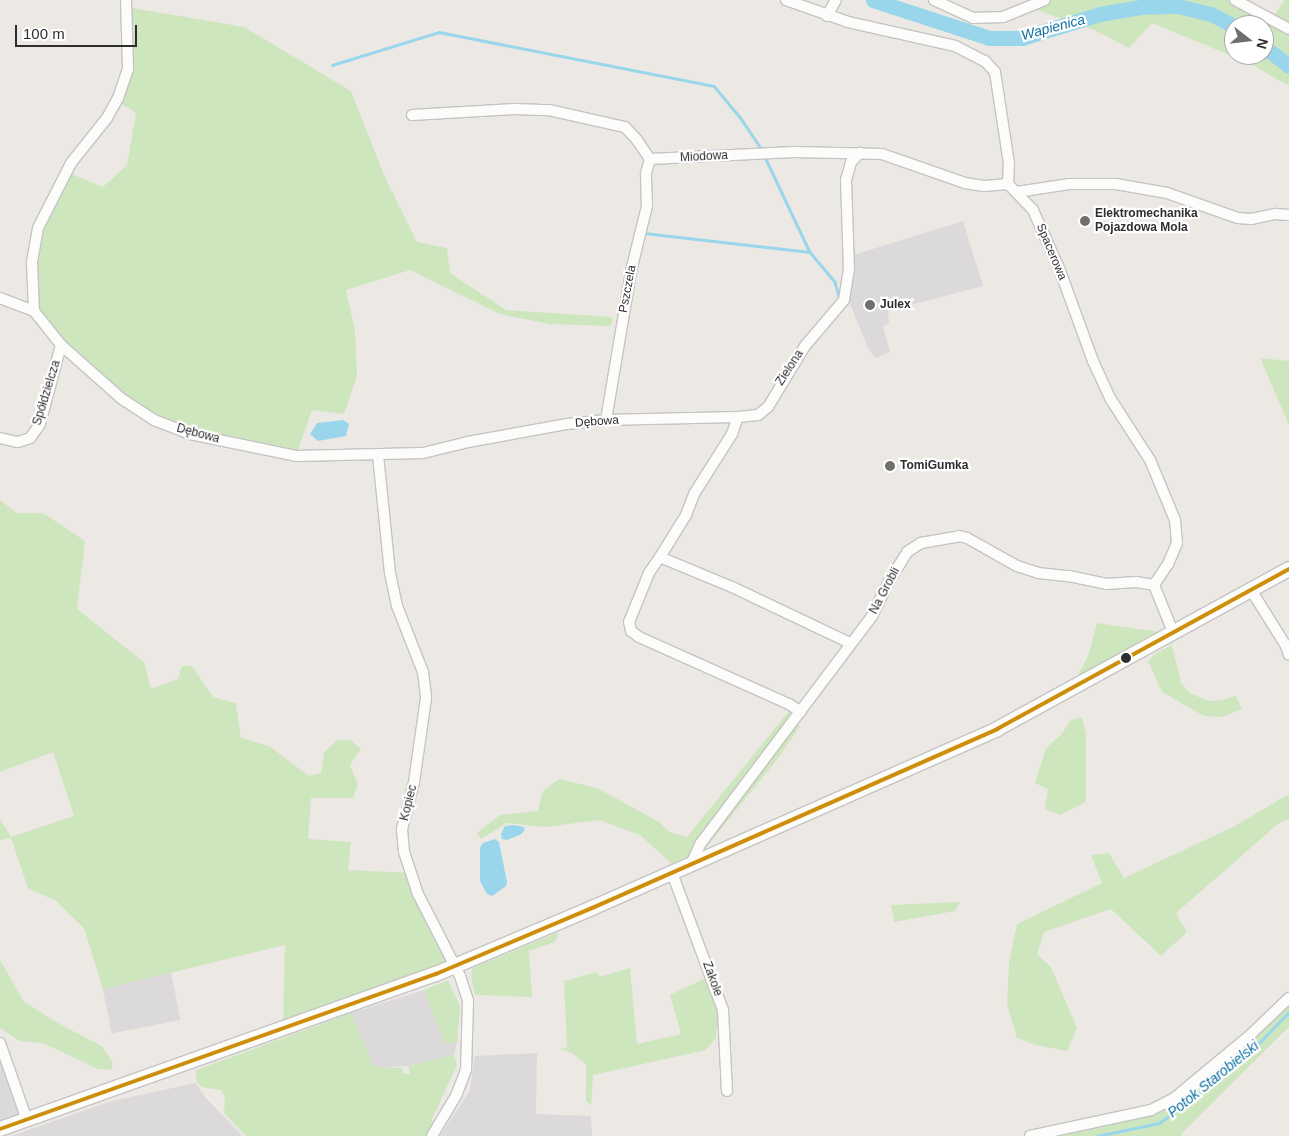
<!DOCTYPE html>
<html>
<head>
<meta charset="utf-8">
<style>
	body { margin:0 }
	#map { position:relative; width:1289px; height:1136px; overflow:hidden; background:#ece8e4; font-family:Arial,sans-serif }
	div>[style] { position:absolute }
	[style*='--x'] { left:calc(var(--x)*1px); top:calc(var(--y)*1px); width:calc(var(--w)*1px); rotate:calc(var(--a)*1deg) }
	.industrial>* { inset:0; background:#dcd9db; transform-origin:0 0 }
	.green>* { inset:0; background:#cee6be }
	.water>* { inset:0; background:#99d6ec }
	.stream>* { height:2.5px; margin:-1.25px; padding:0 1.25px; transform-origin:1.25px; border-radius:1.25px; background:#99d6ec }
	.river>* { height:15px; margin:-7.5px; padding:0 7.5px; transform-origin:7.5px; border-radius:7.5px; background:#99d6ec }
	.roads { filter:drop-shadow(1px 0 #c5c4c5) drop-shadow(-1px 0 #c5c4c5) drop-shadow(0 1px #c5c4c5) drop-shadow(0 -1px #c5c4c5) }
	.street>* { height:10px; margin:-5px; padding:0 5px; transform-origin:5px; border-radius:5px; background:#fcfcfb }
	.secondary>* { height:14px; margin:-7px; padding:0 7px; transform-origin:7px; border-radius:7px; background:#fcfcfb }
	.bus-1>* { height:4px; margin:-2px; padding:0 2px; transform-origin:2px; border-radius:2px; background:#cf8e09 }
	.dots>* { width:14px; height:14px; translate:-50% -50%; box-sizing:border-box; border:2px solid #fff; border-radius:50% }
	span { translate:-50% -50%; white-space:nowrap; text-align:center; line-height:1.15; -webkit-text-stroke:4.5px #fff; paint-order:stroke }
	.street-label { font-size:12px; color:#2e2e2e }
	.poi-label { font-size:12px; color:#2e2e2e; font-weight:700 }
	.left { translate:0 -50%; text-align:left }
	.water-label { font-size:14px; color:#0d6fa3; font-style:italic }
	.north { position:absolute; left:1224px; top:15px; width:50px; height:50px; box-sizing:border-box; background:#fff; border:1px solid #ababab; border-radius:50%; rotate:106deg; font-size:14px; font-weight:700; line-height:20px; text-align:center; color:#2e2e2e }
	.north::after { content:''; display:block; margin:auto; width:18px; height:22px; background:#706f6e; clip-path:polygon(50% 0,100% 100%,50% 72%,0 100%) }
	.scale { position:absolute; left:15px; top:25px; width:122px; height:22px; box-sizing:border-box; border:2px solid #2e2e2e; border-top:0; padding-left:6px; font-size:15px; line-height:18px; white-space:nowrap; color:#2e2e2e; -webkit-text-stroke:4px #fff; paint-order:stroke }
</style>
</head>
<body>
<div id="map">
	<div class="industrial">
		<div style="clip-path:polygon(963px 221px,983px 286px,888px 311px,889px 323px,883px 327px,890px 352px,875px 358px,868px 348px,848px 299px,850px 256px)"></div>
		<div style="left:171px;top:972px;width:49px;height:70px;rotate:79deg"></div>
		<div style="clip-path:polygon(424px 990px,444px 1042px,457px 1043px,454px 1055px,408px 1066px,374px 1068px,351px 1013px)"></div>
		<div style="clip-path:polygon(537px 1053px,536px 1114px,591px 1116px,592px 1136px,440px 1136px,470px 1090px,475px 1056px)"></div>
		<div style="clip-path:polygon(0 1057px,20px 1116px,0 1123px)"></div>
		<div style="clip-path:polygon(196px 1083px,204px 1096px,243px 1136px,11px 1136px,112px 1101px)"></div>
	</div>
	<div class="green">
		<div style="clip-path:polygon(evenodd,1052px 0,1227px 0,1289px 32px,1289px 86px,1249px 63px,1152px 23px,1129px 48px,1094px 30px,1034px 9px,1052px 0,1234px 25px,1264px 25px,1264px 55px,1234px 55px,1234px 25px)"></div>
		<div style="clip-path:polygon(1284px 0,1289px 0,1289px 26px,1273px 18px)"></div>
		<div style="clip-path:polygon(126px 7px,244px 27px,351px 91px,384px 175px,417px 242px,447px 248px,450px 273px,506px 310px,613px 317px,611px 326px,549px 324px,500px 314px,410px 270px,346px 290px,355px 331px,357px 376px,344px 414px,312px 410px,296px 456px,190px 434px,122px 399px,34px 311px,35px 262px,41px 229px,69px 173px,103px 187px,127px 165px,136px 113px,119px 102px,131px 69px)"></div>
		<div style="clip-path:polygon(1260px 358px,1289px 361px,1289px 425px)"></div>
		<div style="clip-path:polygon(0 500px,17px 513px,43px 513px,85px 541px,77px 609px,144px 662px,151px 689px,178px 679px,182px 666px,192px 666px,213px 697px,236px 703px,241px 738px,269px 746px,309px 776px,321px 773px,324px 752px,338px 740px,350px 740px,361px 749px,350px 765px,358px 784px,353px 798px,311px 798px,308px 839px,351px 842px,348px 870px,411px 873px,447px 959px,446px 964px,283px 1023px,285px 945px,103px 989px,84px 928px,56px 901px,28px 888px,11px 838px,0 840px,0 819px,11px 837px,74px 816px,53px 752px,0 772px)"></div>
		<div style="clip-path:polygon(1097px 623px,1159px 632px,1083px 676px,1078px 675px,1088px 656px)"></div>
		<div style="clip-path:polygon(1172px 645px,1181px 683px,1190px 693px,1208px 701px,1222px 700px,1236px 696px,1242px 709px,1222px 717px,1204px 716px,1162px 692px,1148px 661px,1158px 652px)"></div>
		<div style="clip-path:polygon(789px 711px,800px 726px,778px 758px,705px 849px,686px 858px,672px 864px,640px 835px,599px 820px,545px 827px,507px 823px,481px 839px,477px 833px,500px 815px,538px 811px,543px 791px,559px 779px,597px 788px,659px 822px,670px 832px,687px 837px)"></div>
		<div style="clip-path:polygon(1082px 717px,1086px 734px,1086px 802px,1060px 815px,1045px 809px,1048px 789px,1035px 783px,1046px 748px,1061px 735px,1071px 720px)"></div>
		<div style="clip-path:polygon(1289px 794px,1289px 819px,1278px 824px,1176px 913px,1187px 932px,1161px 956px,1111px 909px,1044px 932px,1037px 954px,1051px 967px,1077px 1028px,1067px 1051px,1036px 1045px,1017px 1038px,1007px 1004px,1009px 963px,1017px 924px,1102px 883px,1091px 855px,1109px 853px,1124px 878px,1235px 826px)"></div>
		<div style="clip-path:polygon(960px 902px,955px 911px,894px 922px,891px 905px)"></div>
		<div style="clip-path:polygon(559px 932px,555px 942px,529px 951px,532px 997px,475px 995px,471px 976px,473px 968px)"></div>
		<div style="clip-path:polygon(0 960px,24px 1002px,61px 1025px,102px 1046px,113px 1063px,111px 1070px,98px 1069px,43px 1043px,19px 1041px,0 1028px)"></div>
		<div style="clip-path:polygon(630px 968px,637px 1044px,681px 1034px,670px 995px,706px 978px,718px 1012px,716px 1038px,706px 1050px,593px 1075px,591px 1106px,586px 1100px,586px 1064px,572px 1053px,560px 1049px,567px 1047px,564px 981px,597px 972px,599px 977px)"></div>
		<div style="clip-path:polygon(448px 980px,460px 1007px,457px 1043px,444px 1042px,424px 990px)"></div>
		<div style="clip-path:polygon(1289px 1003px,1289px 1027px,1181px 1134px,1182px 1136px,1051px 1136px,1153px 1115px,1176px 1102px)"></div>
		<div style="clip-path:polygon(351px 1013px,374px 1067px,402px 1068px,404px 1074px,410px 1074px,408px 1066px,454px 1055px,457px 1065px,432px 1119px,433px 1128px,428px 1136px,246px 1136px,224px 1113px,225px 1097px,221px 1090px,201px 1087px,196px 1081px,196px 1070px)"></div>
	</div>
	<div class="water">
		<div style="clip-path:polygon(343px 420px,349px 424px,346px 436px,318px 441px,310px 434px,317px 423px)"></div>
		<div style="clip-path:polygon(514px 825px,524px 827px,525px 830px,520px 835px,507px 840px,502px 839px,501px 834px,505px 826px)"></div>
		<div style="clip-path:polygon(495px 839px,499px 842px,507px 882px,506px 886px,492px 896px,487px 894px,480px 881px,480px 848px,483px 843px)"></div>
	</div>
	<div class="stream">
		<div style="--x:332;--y:65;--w:112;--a:-17.1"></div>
		<div style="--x:439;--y:32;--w:280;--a:11.1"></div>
		<div style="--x:714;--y:86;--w:40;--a:50"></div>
		<div style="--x:740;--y:117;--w:40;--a:56"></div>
		<div style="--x:765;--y:157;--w:105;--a:64.7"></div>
		<div style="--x:810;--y:252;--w:39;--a:50"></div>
		<div style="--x:835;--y:282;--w:18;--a:74"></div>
		<div style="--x:644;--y:233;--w:167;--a:6.5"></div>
		<div style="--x:1097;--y:1136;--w:63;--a:-11.8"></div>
		<div style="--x:1159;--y:1123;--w:33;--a:-35"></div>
		<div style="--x:1186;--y:1104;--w:91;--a:-39.6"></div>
		<div style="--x:1256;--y:1046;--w:47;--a:-45.9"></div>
	</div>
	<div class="river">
		<div style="--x:873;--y:0;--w:122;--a:18.1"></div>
		<div style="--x:989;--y:38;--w:33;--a:0"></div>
		<div style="--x:1022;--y:38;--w:82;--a:-17.1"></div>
		<div style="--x:1100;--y:14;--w:42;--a:-9.7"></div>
		<div style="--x:1141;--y:7;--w:37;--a:-2"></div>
		<div style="--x:1178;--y:6;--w:34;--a:14"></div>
		<div style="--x:1211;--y:14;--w:26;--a:28"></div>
		<div style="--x:1264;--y:47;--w:31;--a:37"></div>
	</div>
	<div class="roads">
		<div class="street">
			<div style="--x:126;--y:0;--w:69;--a:88.3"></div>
			<div style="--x:128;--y:69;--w:31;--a:109"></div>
			<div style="--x:118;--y:98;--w:23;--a:119"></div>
			<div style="--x:107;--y:118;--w:58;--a:128.7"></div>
			<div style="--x:71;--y:163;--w:73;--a:116.9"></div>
			<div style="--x:38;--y:228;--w:36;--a:100"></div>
			<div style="--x:32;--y:263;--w:48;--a:87.6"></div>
			<div style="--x:34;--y:311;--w:43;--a:51.5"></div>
			<div style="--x:61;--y:345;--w:81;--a:41.5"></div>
			<div style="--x:122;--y:399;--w:38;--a:33"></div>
			<div style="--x:154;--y:420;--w:39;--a:21"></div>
			<div style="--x:190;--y:434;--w:108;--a:11.7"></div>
			<div style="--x:296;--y:456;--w:127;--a:-1.4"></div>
			<div style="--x:423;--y:453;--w:46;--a:-13.7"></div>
			<div style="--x:468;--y:442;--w:101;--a:-10.3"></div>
			<div style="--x:567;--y:424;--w:39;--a:-6"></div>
			<div style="--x:606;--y:420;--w:132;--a:-1.3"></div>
			<div style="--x:786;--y:0;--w:66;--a:19.5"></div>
			<div style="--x:848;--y:22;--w:110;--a:12.6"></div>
			<div style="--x:955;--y:46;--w:34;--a:27"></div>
			<div style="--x:985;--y:61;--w:15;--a:48"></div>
			<div style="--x:995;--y:72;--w:93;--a:81.3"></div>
			<div style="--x:1009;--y:164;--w:20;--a:93"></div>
			<div style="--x:1008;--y:184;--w:36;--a:46"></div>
			<div style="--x:1033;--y:210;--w:64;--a:65.9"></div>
			<div style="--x:1059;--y:268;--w:99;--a:69.9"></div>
			<div style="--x:1093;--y:361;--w:41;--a:65.3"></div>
			<div style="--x:1110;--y:398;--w:74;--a:57.2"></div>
			<div style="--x:1150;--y:460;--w:65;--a:67.4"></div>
			<div style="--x:1175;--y:520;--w:23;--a:85"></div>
			<div style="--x:1177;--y:543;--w:23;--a:113"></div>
			<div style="--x:1168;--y:564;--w:25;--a:124"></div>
			<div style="--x:1154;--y:585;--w:51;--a:68"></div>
			<div style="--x:934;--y:0;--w:43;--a:24.8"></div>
			<div style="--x:973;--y:18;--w:30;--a:-2"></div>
			<div style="--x:1003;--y:17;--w:45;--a:-22"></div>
			<div style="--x:1235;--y:0;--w:61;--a:28.2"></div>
			<div style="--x:827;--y:16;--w:18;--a:-61"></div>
			<div style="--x:412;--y:115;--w:103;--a:-3.3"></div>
			<div style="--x:515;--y:109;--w:34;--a:2"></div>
			<div style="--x:549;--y:110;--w:78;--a:12.6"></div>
			<div style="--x:625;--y:127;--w:18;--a:47"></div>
			<div style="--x:637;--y:140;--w:23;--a:56"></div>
			<div style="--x:650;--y:159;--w:144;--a:-2.8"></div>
			<div style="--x:794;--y:152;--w:88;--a:1.3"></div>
			<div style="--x:882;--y:154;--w:88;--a:19.3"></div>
			<div style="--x:965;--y:183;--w:19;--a:9"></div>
			<div style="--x:984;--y:186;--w:24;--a:-5"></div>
			<div style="--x:1017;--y:192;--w:53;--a:-8.7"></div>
			<div style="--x:1069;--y:184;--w:47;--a:0"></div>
			<div style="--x:1116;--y:184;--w:52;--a:10"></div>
			<div style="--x:1167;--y:193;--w:75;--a:19.4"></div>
			<div style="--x:1238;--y:218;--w:13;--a:4"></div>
			<div style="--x:1251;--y:219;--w:25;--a:-12"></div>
			<div style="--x:1275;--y:214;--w:14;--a:4"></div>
			<div style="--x:0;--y:298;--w:36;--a:21"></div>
			<div style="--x:606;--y:420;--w:155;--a:-80.4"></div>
			<div style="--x:632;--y:267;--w:63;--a:-76.2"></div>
			<div style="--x:647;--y:206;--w:33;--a:-92"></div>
			<div style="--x:646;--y:173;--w:15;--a:-74"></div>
			<div style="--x:0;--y:438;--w:18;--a:13"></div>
			<div style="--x:18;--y:442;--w:13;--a:-18"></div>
			<div style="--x:30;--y:438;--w:17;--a:-54"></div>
			<div style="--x:40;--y:424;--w:82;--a:-75.1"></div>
			<div style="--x:378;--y:455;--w:119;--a:84.2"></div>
			<div style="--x:390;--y:573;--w:34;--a:78"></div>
			<div style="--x:397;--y:606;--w:71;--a:68.5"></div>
			<div style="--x:423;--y:672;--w:26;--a:83"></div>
			<div style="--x:426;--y:698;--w:85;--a:98.1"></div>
			<div style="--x:414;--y:782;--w:49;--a:104.3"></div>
			<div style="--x:402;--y:829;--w:23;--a:85"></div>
			<div style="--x:404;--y:852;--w:44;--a:71.6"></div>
			<div style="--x:418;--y:894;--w:92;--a:62.9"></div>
			<div style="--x:460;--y:976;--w:25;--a:72"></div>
			<div style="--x:468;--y:1000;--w:70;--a:91.6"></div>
			<div style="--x:466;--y:1070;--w:26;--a:111"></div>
			<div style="--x:457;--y:1094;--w:49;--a:120.8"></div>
			<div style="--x:660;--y:557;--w:19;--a:125"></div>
			<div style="--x:649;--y:573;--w:53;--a:112.2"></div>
			<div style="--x:629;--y:622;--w:9;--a:77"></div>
			<div style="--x:631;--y:631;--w:10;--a:37"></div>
			<div style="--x:639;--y:637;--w:164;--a:24.1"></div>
			<div style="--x:789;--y:704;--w:14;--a:34"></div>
			<div style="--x:1251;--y:590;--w:66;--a:58"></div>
			<div style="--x:1286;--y:646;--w:9;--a:72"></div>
			<div style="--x:850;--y:643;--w:131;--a:-154.6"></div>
			<div style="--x:732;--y:587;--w:78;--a:-157.4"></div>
			<div style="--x:660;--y:557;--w:49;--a:-58.2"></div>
			<div style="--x:686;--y:515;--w:22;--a:-69"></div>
			<div style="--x:694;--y:494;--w:71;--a:-57.7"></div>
			<div style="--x:732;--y:434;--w:18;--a:-71"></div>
			<div style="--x:738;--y:417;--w:20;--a:-6"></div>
			<div style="--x:758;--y:415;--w:13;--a:-39"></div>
			<div style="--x:768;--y:407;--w:71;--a:-58.8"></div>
			<div style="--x:805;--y:346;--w:60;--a:-49.7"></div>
			<div style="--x:844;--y:300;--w:30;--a:-81"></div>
			<div style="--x:849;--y:270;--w:90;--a:-91.9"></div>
			<div style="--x:846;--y:180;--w:19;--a:-74"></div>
			<div style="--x:851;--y:162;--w:13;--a:-45"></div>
			<div style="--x:691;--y:864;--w:23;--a:-65"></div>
			<div style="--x:701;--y:843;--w:284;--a:-53"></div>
			<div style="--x:872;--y:616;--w:37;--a:-64"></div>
			<div style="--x:888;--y:583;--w:36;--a:-58"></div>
			<div style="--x:907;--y:552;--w:17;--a:-33"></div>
			<div style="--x:921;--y:543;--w:39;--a:-10"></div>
			<div style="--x:959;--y:536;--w:8;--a:14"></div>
			<div style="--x:967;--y:538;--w:57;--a:29.2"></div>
			<div style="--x:1017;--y:566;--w:22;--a:18"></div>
			<div style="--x:1038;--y:573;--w:31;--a:6"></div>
			<div style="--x:1069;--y:576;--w:38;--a:12"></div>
			<div style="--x:1106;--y:584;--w:30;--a:-4"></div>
			<div style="--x:1136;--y:582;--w:18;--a:9"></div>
			<div style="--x:672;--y:873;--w:146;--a:69.6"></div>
			<div style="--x:723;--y:1010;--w:81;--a:87.2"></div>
			<div style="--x:0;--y:1043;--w:82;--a:70.7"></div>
			<div style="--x:1030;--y:1136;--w:124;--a:-12.1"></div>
			<div style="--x:1151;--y:1110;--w:25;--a:-27"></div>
			<div style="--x:1173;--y:1099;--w:97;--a:-39.6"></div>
			<div style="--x:1248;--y:1037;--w:57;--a:-43.6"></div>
		</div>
		<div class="secondary">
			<div style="--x:0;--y:1129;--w:463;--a:-19.6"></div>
			<div style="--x:436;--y:974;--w:169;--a:-22.9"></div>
			<div style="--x:592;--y:908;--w:443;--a:-23.8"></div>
			<div style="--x:997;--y:729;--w:333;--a:-28.7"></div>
		</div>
	</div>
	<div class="bus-1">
		<div style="--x:0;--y:1129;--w:463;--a:-19.6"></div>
		<div style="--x:436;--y:974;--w:169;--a:-22.9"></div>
		<div style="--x:592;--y:908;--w:443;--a:-23.8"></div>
		<div style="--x:997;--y:729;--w:333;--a:-28.7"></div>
	</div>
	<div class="dots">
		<div style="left:1085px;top:221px;background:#706f6e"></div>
		<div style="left:870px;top:305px;background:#706f6e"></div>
		<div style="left:890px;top:466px;background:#706f6e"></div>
		<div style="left:1126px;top:658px;background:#2e2e2e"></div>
	</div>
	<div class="street-label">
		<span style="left:704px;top:157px;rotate:-3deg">Miodowa</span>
		<span style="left:1051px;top:252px;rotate:67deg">Spacerowa</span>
		<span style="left:628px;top:289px;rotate:-79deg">Pszczela</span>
		<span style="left:790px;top:368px;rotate:-57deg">Zielona</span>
		<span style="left:47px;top:393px;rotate:-73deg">Spółdzielcza</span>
		<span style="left:597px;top:422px;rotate:-4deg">Dębowa</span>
		<span style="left:198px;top:434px;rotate:15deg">Dębowa</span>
		<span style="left:885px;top:591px;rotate:-62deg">Na Grobli</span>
		<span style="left:409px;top:803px;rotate:-76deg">Kopiec</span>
		<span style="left:712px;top:979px;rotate:70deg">Zakole</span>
	</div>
	<div class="poi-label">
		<span class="left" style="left:1095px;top:221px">Elektromechanika<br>Pojazdowa Mola</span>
		<span class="left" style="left:880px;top:305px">Julex</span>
		<span class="left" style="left:900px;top:466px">TomiGumka</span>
	</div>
	<div class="water-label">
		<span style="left:1053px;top:27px;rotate:-15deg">Wapienica</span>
		<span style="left:1213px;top:1079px;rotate:-39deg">Potok Starobielski</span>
	</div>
	<div class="north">N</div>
	<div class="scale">100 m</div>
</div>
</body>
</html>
